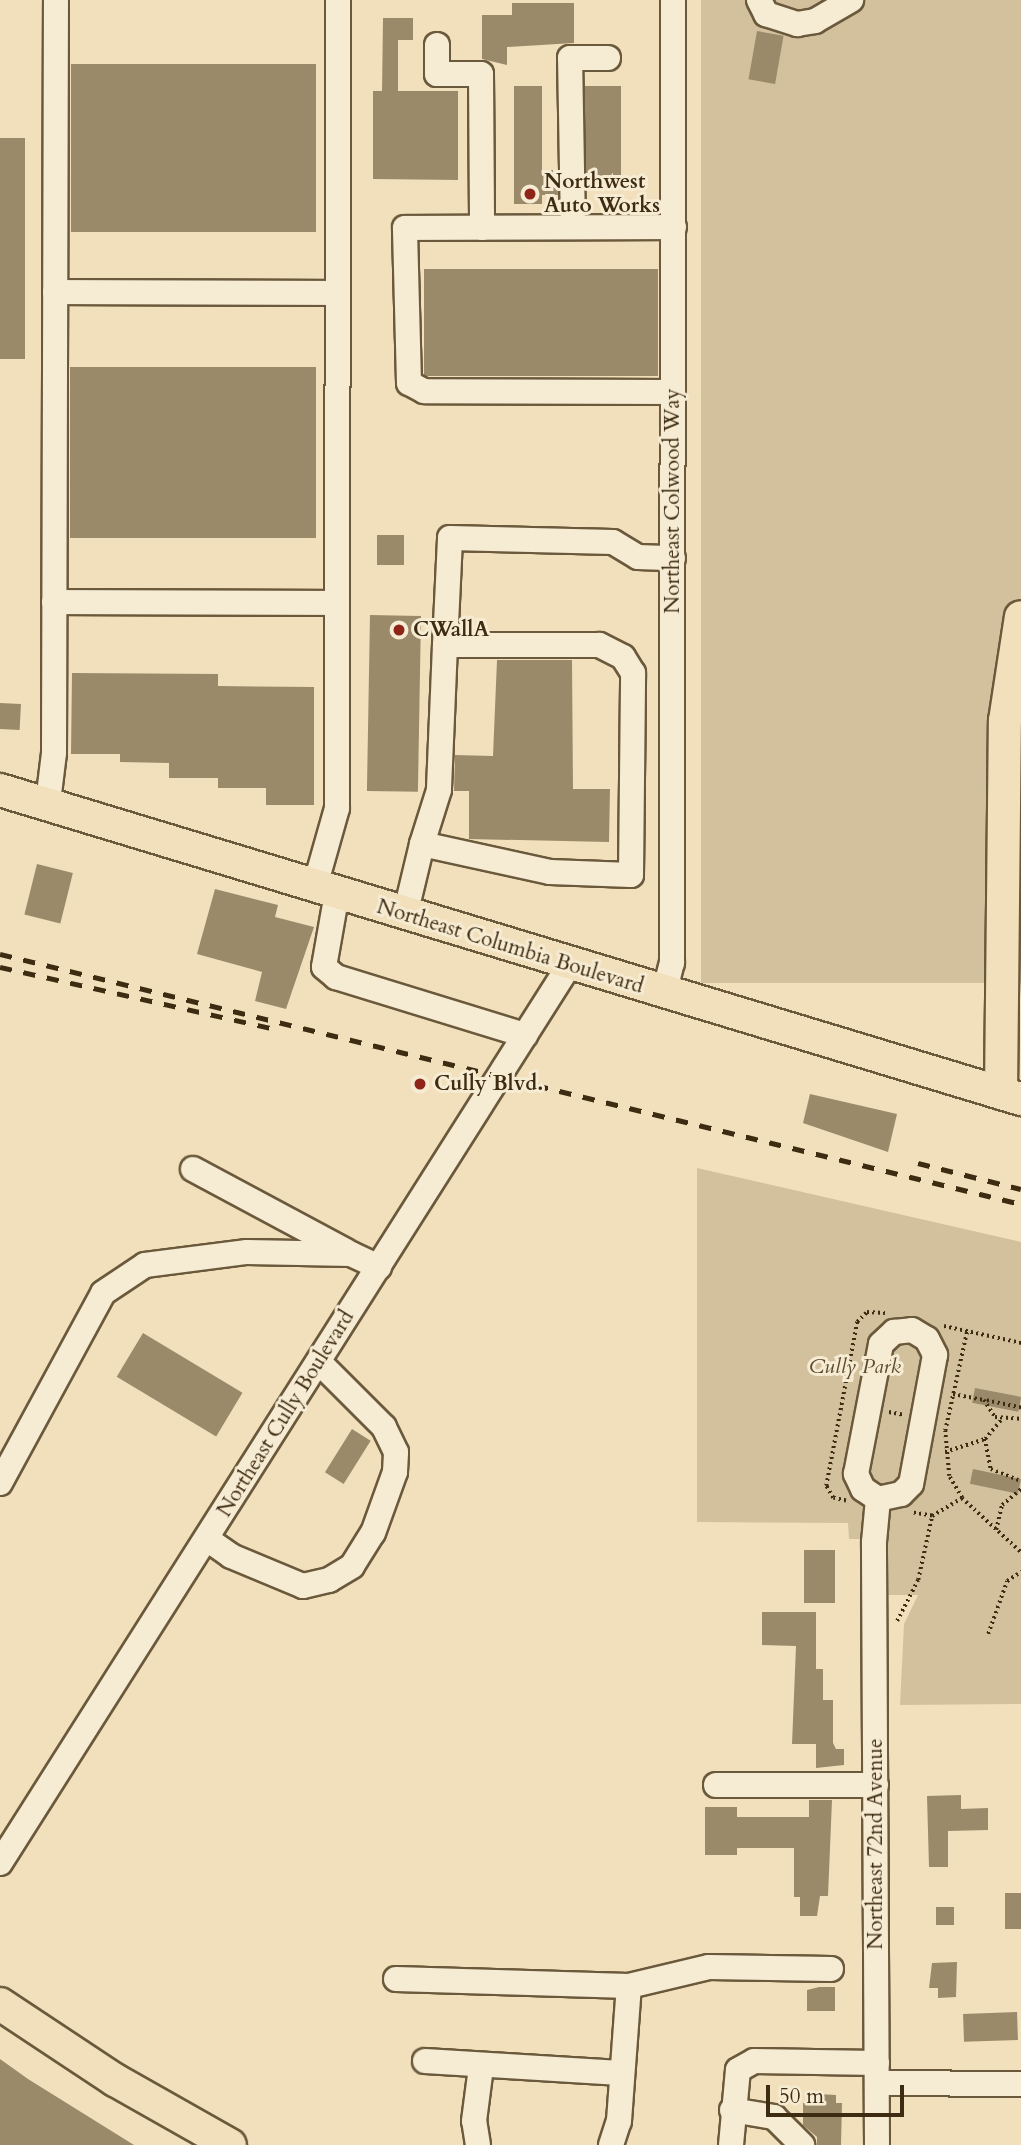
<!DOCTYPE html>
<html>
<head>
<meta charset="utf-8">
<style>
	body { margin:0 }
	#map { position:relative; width:1021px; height:2145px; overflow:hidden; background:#f1e0bb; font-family:Cardo,serif }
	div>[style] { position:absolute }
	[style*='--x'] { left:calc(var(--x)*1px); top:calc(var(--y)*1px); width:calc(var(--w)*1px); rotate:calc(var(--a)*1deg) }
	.green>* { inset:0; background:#d3c19e; transform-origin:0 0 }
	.building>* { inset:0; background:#9b8a6a; transform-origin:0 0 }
	.path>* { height:3.5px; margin-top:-1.75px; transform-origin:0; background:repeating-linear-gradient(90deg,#3e2c12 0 2px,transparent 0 5.5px) }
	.roads { filter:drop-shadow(2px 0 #6b593c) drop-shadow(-2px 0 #6b593c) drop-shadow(0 2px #6b593c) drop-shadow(0 -2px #6b593c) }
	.minor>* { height:24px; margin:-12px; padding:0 12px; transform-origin:12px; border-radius:12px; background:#f6ebd3 }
	.major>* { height:32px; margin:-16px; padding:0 16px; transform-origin:16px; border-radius:16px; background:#f1e0bb }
	.rail>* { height:5px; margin-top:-2.5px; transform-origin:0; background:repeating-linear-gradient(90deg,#3e2c12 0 12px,transparent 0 24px) }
	.dots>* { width:19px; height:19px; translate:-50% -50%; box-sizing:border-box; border:4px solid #f6ebd3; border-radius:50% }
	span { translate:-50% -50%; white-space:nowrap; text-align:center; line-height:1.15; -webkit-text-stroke:6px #f6ebd3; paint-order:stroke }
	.poi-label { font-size:21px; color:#3e2c12; font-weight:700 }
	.left { translate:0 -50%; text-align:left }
	.street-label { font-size:21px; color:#3e2c12 }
	.park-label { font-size:21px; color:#5c4a2e; font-style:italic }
	.scale { position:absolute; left:766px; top:2085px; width:138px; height:32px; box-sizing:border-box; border:4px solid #3e2c12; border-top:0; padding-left:9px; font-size:21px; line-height:24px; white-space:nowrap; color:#3e2c12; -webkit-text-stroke:5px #f6ebd3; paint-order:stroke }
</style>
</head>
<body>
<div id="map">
	<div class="green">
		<div style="left:701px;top:0;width:320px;height:983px"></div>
		<div style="clip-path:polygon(697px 1168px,1021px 1242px,1021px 1704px,900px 1705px,904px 1624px,918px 1595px,884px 1595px,885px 1539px,849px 1539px,848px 1523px,697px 1522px)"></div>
	</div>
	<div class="building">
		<div style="clip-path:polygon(512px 3px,574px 3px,574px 43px,507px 47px,507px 65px,482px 59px,482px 15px,512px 15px)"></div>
		<div style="clip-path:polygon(383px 18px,413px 18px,413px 40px,398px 40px,398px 91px,458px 91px,458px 180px,373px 179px,373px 91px,382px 91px)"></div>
		<div style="left:757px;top:31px;width:27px;height:49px;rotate:10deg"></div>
		<div style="left:71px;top:64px;width:245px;height:168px"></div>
		<div style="clip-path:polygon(514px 86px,542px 86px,542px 170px,557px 170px,558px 195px,542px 195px,542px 204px,514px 204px)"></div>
		<div style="left:585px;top:86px;width:36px;height:92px"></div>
		<div style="left:0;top:138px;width:25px;height:221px"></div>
		<div style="left:424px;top:269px;width:234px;height:107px"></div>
		<div style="left:70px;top:367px;width:246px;height:171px"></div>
		<div style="left:377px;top:535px;width:27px;height:30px"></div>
		<div style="left:370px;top:615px;width:51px;height:176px;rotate:1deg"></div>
		<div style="clip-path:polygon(497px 660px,572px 660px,573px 789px,610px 789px,609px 842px,469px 839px,469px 791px,454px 791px,455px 755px,493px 756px)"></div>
		<div style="clip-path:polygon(72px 673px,218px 674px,218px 686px,314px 687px,314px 805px,266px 805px,266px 788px,218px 788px,218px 778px,169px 778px,169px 763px,120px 762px,120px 754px,71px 754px)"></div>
		<div style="left:0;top:703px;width:21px;height:26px;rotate:3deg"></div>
		<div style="left:37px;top:864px;width:37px;height:52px;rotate:14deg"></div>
		<div style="clip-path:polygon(215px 889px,278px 905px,275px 917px,314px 927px,286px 1009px,255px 1001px,262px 972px,197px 954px)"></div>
		<div style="clip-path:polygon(810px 1094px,897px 1114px,888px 1152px,803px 1123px)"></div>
		<div style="left:143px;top:1333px;width:116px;height:51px;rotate:31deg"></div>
		<div style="left:975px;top:1388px;width:47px;height:15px;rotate:11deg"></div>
		<div style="left:352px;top:1429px;width:22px;height:51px;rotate:32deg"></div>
		<div style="left:973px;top:1469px;width:49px;height:15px;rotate:12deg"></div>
		<div style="left:804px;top:1550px;width:31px;height:53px"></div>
		<div style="clip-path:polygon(762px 1612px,816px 1612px,816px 1669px,823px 1669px,823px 1700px,833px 1700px,833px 1743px,836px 1749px,844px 1749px,844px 1765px,816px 1768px,816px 1744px,792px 1744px,796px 1646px,762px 1645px)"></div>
		<div style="clip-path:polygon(961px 1795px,961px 1809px,988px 1808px,988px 1830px,948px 1831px,948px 1867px,929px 1867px,927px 1796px)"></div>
		<div style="clip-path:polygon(809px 1800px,832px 1800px,828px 1896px,820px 1896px,817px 1916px,800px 1916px,800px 1897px,794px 1897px,794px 1848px,737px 1848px,737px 1855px,705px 1855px,705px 1807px,737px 1807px,737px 1817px,809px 1817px)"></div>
		<div style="left:1005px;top:1893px;width:16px;height:36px"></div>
		<div style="left:954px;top:1907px;width:18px;height:18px;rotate:90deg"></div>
		<div style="clip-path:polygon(957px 1962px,956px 1997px,938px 1998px,938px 1988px,929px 1988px,932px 1963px)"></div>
		<div style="clip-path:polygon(819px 1987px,835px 1987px,835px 2011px,807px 2011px,807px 1990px)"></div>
		<div style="left:1017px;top:2012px;width:28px;height:54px;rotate:88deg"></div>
		<div style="clip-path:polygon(0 2059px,28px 2079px,134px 2145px,0 2145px)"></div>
		<div style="clip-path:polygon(817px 2094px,836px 2095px,836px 2103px,842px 2103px,841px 2145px,817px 2145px,817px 2137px,803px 2125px,803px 2103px,817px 2103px)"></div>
	</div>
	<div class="path">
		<div style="--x:944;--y:1326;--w:79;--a:12.4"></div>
		<div style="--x:953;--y:1394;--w:32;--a:11"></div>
		<div style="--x:1021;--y:1408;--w:38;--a:-168"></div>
		<div style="--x:984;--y:1400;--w:20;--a:57"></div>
		<div style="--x:995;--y:1417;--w:26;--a:4"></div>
		<div style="--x:889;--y:1412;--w:16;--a:11"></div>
		<div style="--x:985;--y:1439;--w:31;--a:79"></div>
		<div style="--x:991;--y:1469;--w:32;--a:22"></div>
		<div style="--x:945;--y:1452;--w:42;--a:-18"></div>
		<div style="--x:985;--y:1439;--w:25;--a:-50"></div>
		<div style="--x:962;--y:1498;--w:26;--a:-121"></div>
		<div style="--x:949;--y:1476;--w:45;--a:-95.1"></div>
		<div style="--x:945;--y:1431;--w:102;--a:-77.6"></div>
		<div style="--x:846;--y:1501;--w:13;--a:-167"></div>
		<div style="--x:833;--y:1498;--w:14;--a:-120"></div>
		<div style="--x:826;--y:1486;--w:167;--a:-79.3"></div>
		<div style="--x:857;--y:1322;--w:14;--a:-45"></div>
		<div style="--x:867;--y:1312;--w:18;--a:3"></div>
		<div style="--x:932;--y:1516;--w:35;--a:-31"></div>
		<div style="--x:962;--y:1498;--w:80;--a:42.5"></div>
		<div style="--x:996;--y:1530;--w:26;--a:-77"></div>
		<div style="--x:1002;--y:1505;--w:25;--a:-40"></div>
		<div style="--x:897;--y:1621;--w:46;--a:-62.9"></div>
		<div style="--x:918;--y:1580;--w:66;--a:-77.7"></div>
		<div style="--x:932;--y:1516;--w:20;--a:-171"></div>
		<div style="--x:988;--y:1634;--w:56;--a:-70.3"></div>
		<div style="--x:1007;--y:1581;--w:17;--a:-33"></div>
	</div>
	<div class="roads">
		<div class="minor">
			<div style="--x:759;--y:0;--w:16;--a:63"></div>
			<div style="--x:766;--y:14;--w:33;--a:18"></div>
			<div style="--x:797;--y:24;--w:18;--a:-9"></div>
			<div style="--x:815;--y:21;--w:42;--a:-30.3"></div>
			<div style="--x:437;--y:45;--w:29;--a:90"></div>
			<div style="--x:437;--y:74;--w:44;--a:0"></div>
			<div style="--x:481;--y:74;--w:154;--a:89.6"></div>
			<div style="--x:573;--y:227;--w:169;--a:-91"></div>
			<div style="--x:570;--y:58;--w:38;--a:0"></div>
			<div style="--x:55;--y:292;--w:282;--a:0.2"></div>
			<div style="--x:673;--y:392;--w:249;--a:-179.8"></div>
			<div style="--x:424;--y:391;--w:17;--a:-152"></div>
			<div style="--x:409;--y:383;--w:155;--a:-91.5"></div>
			<div style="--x:405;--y:228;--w:269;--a:-0.2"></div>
			<div style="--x:54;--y:602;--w:283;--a:0.2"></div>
			<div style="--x:445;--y:645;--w:107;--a:-87.3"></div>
			<div style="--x:450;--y:538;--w:163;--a:1.4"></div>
			<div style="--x:613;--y:542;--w:29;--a:31"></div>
			<div style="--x:638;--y:557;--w:35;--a:2"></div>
			<div style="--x:48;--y:802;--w:49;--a:-83"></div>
			<div style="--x:54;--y:753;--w:753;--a:-89.85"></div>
			<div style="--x:315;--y:886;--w:81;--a:-74.2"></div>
			<div style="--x:337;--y:808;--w:808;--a:-89.93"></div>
			<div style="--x:337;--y:893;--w:75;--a:100"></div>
			<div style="--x:324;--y:967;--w:16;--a:40"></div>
			<div style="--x:336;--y:977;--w:198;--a:17.1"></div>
			<div style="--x:405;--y:915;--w:73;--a:-76.5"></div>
			<div style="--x:422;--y:844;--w:131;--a:12.3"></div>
			<div style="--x:550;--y:872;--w:81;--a:2.1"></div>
			<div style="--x:631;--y:875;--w:202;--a:-89.4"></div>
			<div style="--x:633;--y:673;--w:19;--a:-122"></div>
			<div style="--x:623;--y:657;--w:27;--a:-153"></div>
			<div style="--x:599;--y:645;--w:154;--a:180"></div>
			<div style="--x:445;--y:645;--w:145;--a:92.4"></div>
			<div style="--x:439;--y:790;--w:57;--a:107.5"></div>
			<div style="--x:664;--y:994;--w:32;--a:-76"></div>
			<div style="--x:672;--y:963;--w:963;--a:-89.94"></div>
			<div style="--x:193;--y:1169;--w:174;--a:28.2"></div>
			<div style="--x:0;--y:1483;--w:216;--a:-61.5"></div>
			<div style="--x:103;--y:1293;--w:50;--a:-33.7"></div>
			<div style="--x:145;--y:1265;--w:103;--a:-7.3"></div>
			<div style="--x:247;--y:1252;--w:104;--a:1.1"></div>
			<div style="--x:351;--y:1254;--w:31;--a:25"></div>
			<div style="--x:207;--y:1539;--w:29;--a:35"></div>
			<div style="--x:231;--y:1556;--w:78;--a:22.6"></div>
			<div style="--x:303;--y:1586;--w:27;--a:-13"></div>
			<div style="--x:329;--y:1580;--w:27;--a:-31"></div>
			<div style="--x:352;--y:1566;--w:39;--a:-58"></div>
			<div style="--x:373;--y:1533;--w:65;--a:-70.2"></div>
			<div style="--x:395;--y:1472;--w:20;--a:-87"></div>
			<div style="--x:396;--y:1452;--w:28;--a:-116"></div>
			<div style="--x:384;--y:1427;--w:92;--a:-135"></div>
			<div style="--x:716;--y:1785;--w:160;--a:0"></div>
			<div style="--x:0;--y:1863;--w:1064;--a:-57.62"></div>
			<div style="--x:396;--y:1979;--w:233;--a:1.7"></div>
			<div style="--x:629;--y:1986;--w:82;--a:-13.4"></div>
			<div style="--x:709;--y:1967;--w:122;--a:0.9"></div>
			<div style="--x:425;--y:2061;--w:196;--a:3.5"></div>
			<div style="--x:877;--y:2083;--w:144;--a:0.4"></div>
			<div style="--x:732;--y:2110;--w:43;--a:9.5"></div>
			<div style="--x:774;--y:2117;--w:40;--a:45"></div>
			<div style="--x:478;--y:2145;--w:24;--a:-99"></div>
			<div style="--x:474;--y:2121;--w:54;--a:-82.6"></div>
			<div style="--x:611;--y:2145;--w:25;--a:-72"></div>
			<div style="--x:619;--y:2121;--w:135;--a:-85.8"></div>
			<div style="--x:731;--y:2145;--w:75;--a:-84.7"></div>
			<div style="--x:738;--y:2070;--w:18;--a:-29"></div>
			<div style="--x:754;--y:2061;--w:123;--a:0.9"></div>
			<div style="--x:877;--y:2145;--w:603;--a:-90.29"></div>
			<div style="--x:874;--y:1542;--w:43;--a:-84.7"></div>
			<div style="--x:878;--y:1499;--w:18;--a:-146"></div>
			<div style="--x:863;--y:1489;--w:17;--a:-115"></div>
			<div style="--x:856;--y:1474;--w:132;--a:-79.1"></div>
			<div style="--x:881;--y:1344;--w:18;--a:-43"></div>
			<div style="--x:894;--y:1332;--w:18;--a:-6"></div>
			<div style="--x:912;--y:1330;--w:17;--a:31"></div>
			<div style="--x:927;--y:1339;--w:18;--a:63"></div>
			<div style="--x:935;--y:1355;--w:131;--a:100.5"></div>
			<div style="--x:911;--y:1484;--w:14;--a:135"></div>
			<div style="--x:901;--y:1494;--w:24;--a:168"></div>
		</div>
		<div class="major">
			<div style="--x:0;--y:790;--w:1067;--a:16.84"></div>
			<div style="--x:1001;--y:1093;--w:372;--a:-89.4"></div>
			<div style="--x:1005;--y:721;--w:105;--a:-81.3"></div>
			<div style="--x:0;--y:2004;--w:138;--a:33.5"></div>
			<div style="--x:115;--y:2080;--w:132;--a:29.5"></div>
		</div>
	</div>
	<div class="rail">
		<div style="--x:0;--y:954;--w:1051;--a:13.76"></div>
		<div style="--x:0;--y:967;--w:277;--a:12.7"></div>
		<div style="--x:918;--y:1163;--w:106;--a:14.2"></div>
	</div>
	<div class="dots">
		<div style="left:530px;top:194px;background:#8f2418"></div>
		<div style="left:399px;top:630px;background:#8f2418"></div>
		<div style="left:420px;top:1084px;background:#8f2418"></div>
	</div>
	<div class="poi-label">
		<span class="left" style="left:544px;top:194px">Northwest<br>Auto Works</span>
		<span class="left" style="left:413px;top:630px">CWallA</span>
		<span class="left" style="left:434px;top:1084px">Cully Blvd.</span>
	</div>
	<div class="street-label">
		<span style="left:673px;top:501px;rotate:-90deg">Northeast Colwood Way</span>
		<span style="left:510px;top:947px;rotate:17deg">Northeast Columbia Boulevard</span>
		<span style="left:286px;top:1414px;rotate:-58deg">Northeast Cully Boulevard</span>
		<span style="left:876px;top:1844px;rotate:-90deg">Northeast 72nd Avenue</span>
	</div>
	<div class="park-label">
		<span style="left:855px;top:1367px">Cully Park</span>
	</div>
	<div class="scale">50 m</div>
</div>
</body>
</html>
